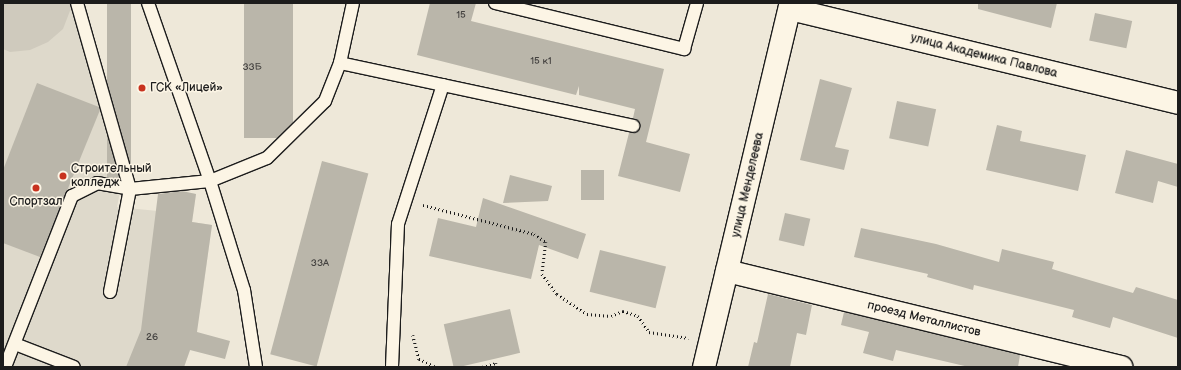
<!DOCTYPE html>
<html>
<head>
<meta charset="utf-8">
<style>
	body { margin:0 }
	#map { position:relative; width:1181px; height:370px; overflow:hidden; background:#eee8d9; font-family:"Balsamiq Sans",sans-serif }
	div>[style] { position:absolute }
	[style*='--x'] { left:calc(var(--x)*1px); top:calc(var(--y)*1px); width:calc(var(--w)*1px); rotate:calc(var(--a)*1deg) }
	.built>* { inset:0; background:#ded9cb }
	.green>* { inset:0; background:#cfcabd }
	.building>* { inset:0; background:#bab6aa; transform-origin:0 0 }
	.path>* { height:2.5px; margin-top:-1.25px; transform-origin:0; background:repeating-linear-gradient(90deg,#1c1c1c 0 1px,transparent 0 4px) }
	.roads { filter:drop-shadow(1px 0 #1c1c1c) drop-shadow(-1px 0 #1c1c1c) drop-shadow(0 1px #1c1c1c) drop-shadow(0 -1px #1c1c1c) }
	.lane>* { height:12px; margin:-6px; padding:0 6px; transform-origin:6px; border-radius:6px; background:#fcf5e5 }
	.street>* { height:22px; margin:-11px; padding:0 11px; transform-origin:11px; border-radius:11px; background:#fcf5e5 }
	.dots>* { width:11px; height:11px; translate:-50% -50%; box-sizing:border-box; border:2px solid #fcf5e5; border-radius:50% }
	span { translate:-50% -50%; white-space:nowrap; text-align:center; line-height:1.15; -webkit-text-stroke:3px #fcf5e5; paint-order:stroke }
	.number-label { font-size:10px; color:#444240 }
	.number-label span { -webkit-text-stroke-width:0 }
	.street-label { font-size:12px; color:#1c1c1c }
	.poi-label { font-size:12px; color:#1c1c1c }
	.left { translate:0 -50%; text-align:left }
	.frame { position:absolute; inset:0; border:4px solid #1c1c1c; pointer-events:none }
</style>
</head>
<body>
<div id="map">
	<div class="built">
		<div style="clip-path:polygon(3px 3px,82px 3px,126px 162px,117px 207px,168px 212px,171px 191px,196px 194px,192px 222px,212px 225px,201px 305px,191px 348px,184px 367px,3px 367px)"></div>
	</div>
	<div class="green">
		<div style="clip-path:polygon(3px 3px,73px 3px,63px 29px,48px 42px,30px 50px,10px 52px,3px 49px)"></div>
	</div>
	<div class="building">
		<div style="left:107px;top:3px;width:24px;height:182px"></div>
		<div style="left:244px;top:3px;width:49px;height:135px"></div>
		<div style="clip-path:polygon(430px 3px,476px 3px,471px 21px,664px 69px,646px 142px,690px 154px,680px 192px,618px 176px,629px 133px,636px 133px,640px 128px,638px 121px,633px 118px,635px 109px,579px 95px,579px 86px,576px 95px,417px 55px)"></div>
		<div style="clip-path:polygon(978px 3px,1057px 3px,1051px 28px,978px 9px)"></div>
		<div style="left:1095px;top:13px;width:38px;height:28px;rotate:12deg"></div>
		<div style="clip-path:polygon(820px 79px,852px 88px,835px 147px,849px 150px,844px 170px,800px 160px)"></div>
		<div style="clip-path:polygon(37px 83px,99px 107px,100px 110px,40px 257px,3px 243px,3px 170px)"></div>
		<div style="left:897px;top:101px;width:40px;height:38px;rotate:12deg"></div>
		<div style="clip-path:polygon(997px 125px,1022px 131px,1020px 141px,1086px 155px,1078px 191px,986px 170px)"></div>
		<div style="clip-path:polygon(1126px 150px,1178px 164px,1178px 187px,1158px 181px,1153px 203px,1115px 193px)"></div>
		<div style="left:322px;top:161px;width:48px;height:200px;rotate:15deg"></div>
		<div style="left:581px;top:170px;width:23px;height:30px"></div>
		<div style="clip-path:polygon(510px 175px,552px 186px,548px 201px,503px 203px)"></div>
		<div style="clip-path:polygon(182px 191px,196px 194px,192px 222px,212px 225px,197px 332px,230px 341px,225px 359px,190px 350px,184px 367px,126px 367px,141px 330px,158px 194px)"></div>
		<div style="clip-path:polygon(483px 198px,586px 234px,578px 259px,539px 245px,531px 279px,429px 256px,438px 218px,476px 227px)"></div>
		<div style="left:785px;top:213px;width:26px;height:28px;rotate:13deg"></div>
		<div style="clip-path:polygon(861px 228px,936px 244px,999px 262px,1002px 249px,1054px 262px,1052px 269px,1133px 293px,1136px 287px,1178px 300px,1178px 338px,1113px 317px,1110px 328px,1072px 317px,1074px 310px,974px 285px,973px 290px,927px 277px,928px 274px,854px 257px)"></div>
		<div style="left:600px;top:250px;width:68px;height:43px;rotate:14deg"></div>
		<div style="clip-path:polygon(768px 294px,812px 305px,806px 335px,797px 333px,790px 367px,748px 367px,754px 342px,757px 343px)"></div>
		<div style="left:510px;top:309px;width:45px;height:68px;rotate:77deg"></div>
		<div style="clip-path:polygon(844px 312px,1020px 355px,1018px 367px,969px 367px,896px 350px,893px 361px,863px 353px,869px 332px,841px 325px)"></div>
	</div>
	<div class="path">
		<div style="--x:423;--y:205;--w:115;--a:14.6"></div>
		<div style="--x:534;--y:234;--w:14;--a:34"></div>
		<div style="--x:546;--y:242;--w:32;--a:97"></div>
		<div style="--x:542;--y:274;--w:25;--a:53"></div>
		<div style="--x:557;--y:294;--w:36;--a:34"></div>
		<div style="--x:587;--y:314;--w:24;--a:5"></div>
		<div style="--x:611;--y:316;--w:13;--a:-23"></div>
		<div style="--x:623;--y:311;--w:16;--a:18"></div>
		<div style="--x:638;--y:316;--w:19;--a:55"></div>
		<div style="--x:649;--y:332;--w:40;--a:8.5"></div>
		<div style="--x:413;--y:335;--w:25;--a:76"></div>
		<div style="--x:419;--y:359;--w:19;--a:25"></div>
		<div style="--x:482;--y:367;--w:15;--a:-16"></div>
		<div style="--x:496;--y:363;--w:4;--a:90"></div>
	</div>
	<div class="roads">
		<div class="lane">
			<div style="--x:148;--y:3;--w:188;--a:70.8"></div>
			<div style="--x:210;--y:181;--w:114;--a:72.7"></div>
			<div style="--x:244;--y:290;--w:78;--a:81.1"></div>
			<div style="--x:495;--y:3;--w:195;--a:13.7"></div>
			<div style="--x:684;--y:49;--w:48;--a:-74.2"></div>
			<div style="--x:340;--y:63;--w:300;--a:12.1"></div>
			<div style="--x:110;--y:292;--w:105;--a:-79"></div>
			<div style="--x:130;--y:189;--w:80;--a:-5.7"></div>
			<div style="--x:210;--y:181;--w:61;--a:-22"></div>
			<div style="--x:267;--y:158;--w:81;--a:-44.5"></div>
			<div style="--x:325;--y:101;--w:41;--a:-68.5"></div>
			<div style="--x:340;--y:63;--w:61;--a:-77.8"></div>
			<div style="--x:15;--y:344;--w:63;--a:21.3"></div>
			<div style="--x:5;--y:367;--w:184;--a:-68.6"></div>
			<div style="--x:72;--y:196;--w:28;--a:-27"></div>
			<div style="--x:97;--y:183;--w:34;--a:10"></div>
			<div style="--x:130;--y:189;--w:193;--a:-105.9"></div>
			<div style="--x:392;--y:367;--w:143;--a:-87.6"></div>
			<div style="--x:398;--y:224;--w:146;--a:-72.1"></div>
		</div>
		<div class="street">
			<div style="--x:790;--y:9;--w:399;--a:13.6"></div>
			<div style="--x:727;--y:271;--w:406;--a:13.7"></div>
			<div style="--x:704;--y:367;--w:374;--a:-76.6"></div>
		</div>
	</div>
	<div class="dots">
		<div style="left:142px;top:88px;background:#c8321e"></div>
		<div style="left:63px;top:176px;background:#c8321e"></div>
		<div style="left:36px;top:188px;background:#c8321e"></div>
	</div>
	<div class="number-label">
		<span style="left:461px;top:16px">15</span>
		<span style="left:541px;top:62px">15 к1</span>
		<span style="left:252px;top:68px">33Б</span>
		<span style="left:320px;top:264px">33А</span>
		<span style="left:152px;top:338px">26</span>
	</div>
	<div class="street-label">
		<span style="left:984px;top:56px;rotate:14deg">улица Академика Павлова</span>
		<span style="left:748px;top:185px;rotate:-77deg">улица Менделеева</span>
		<span style="left:924px;top:319px;rotate:14deg">проезд Металлистов</span>
	</div>
	<div class="poi-label">
		<span class="left" style="left:150px;top:88px">ГСК «Лицей»</span>
		<span class="left" style="left:71px;top:176px">Строительный<br>колледж</span>
		<span style="left:36px;top:202px">Спортзал</span>
	</div>
	<div class="frame"></div>
</div>
</body>
</html>
